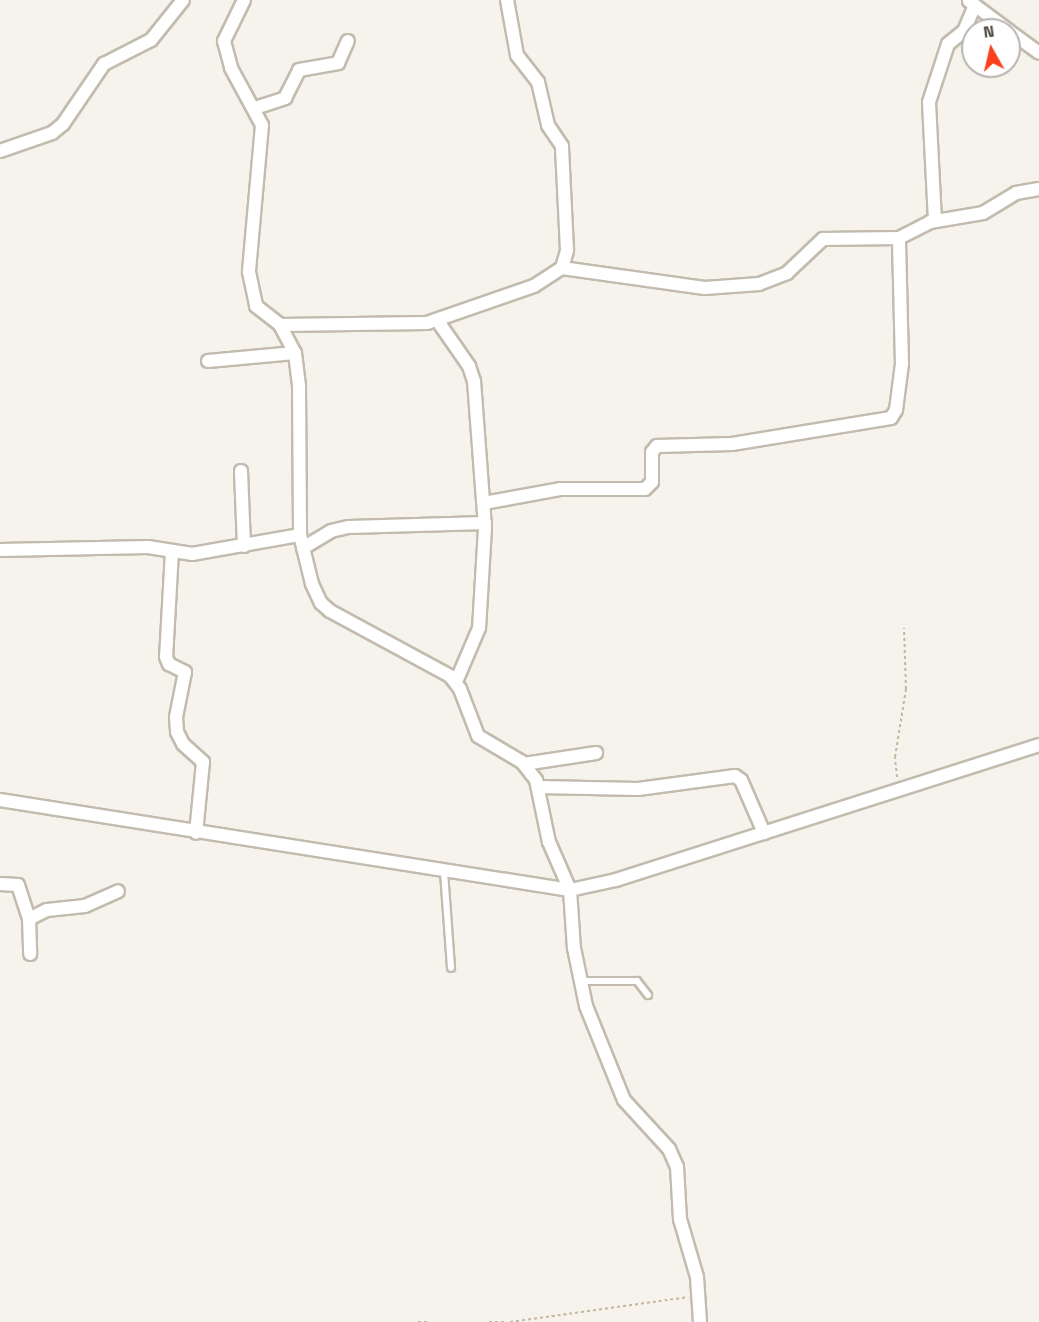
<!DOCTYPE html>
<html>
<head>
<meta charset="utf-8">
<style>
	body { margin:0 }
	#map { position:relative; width:1039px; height:1322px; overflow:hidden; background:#f6f3ec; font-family:"Space Grotesk",sans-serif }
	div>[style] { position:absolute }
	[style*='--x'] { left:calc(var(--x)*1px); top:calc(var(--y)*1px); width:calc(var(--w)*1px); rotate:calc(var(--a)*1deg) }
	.path>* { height:2px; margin-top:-1px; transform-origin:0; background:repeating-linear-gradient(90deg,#c4b79f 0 3px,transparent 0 6px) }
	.roads { filter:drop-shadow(2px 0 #c2bbae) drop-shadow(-2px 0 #c2bbae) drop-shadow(0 2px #c2bbae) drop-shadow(0 -2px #c2bbae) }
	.lane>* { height:6px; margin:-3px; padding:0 3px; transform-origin:3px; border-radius:3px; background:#fff }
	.street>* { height:12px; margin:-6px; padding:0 6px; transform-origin:6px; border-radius:6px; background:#fff }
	span { translate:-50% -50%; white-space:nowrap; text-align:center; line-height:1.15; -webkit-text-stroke:5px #fff; paint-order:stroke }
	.north { position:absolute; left:961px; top:18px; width:60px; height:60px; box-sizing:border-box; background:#fff; border:2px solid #b7b4b0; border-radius:50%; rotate:352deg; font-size:16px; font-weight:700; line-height:24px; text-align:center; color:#4b4439 }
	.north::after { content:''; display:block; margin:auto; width:21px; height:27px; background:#fc3f1d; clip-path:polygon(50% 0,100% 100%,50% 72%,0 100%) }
</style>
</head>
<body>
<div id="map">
	<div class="path">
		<div style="--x:897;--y:777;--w:20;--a:-96"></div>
		<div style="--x:895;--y:757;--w:69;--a:-80.8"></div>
		<div style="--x:906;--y:689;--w:61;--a:-91.9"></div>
		<div style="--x:418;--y:1322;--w:12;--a:0"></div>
		<div style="--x:489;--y:1322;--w:18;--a:0"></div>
		<div style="--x:510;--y:1322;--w:180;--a:-8"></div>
	</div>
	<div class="roads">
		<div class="lane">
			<div style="--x:444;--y:872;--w:96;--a:85.8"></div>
			<div style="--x:580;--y:981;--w:57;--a:0"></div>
			<div style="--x:637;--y:981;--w:18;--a:52"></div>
		</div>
		<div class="street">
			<div style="--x:244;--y:0;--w:46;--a:116"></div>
			<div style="--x:224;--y:41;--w:28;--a:75"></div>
			<div style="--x:231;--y:68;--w:65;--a:61.5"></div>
			<div style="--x:262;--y:125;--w:148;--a:95.1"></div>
			<div style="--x:249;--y:272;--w:35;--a:78"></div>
			<div style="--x:256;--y:306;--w:31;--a:38"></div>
			<div style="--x:280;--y:325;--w:32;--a:62"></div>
			<div style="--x:295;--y:353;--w:34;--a:83"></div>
			<div style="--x:299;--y:387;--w:148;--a:89.6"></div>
			<div style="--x:300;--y:535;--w:50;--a:76.2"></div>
			<div style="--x:312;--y:584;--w:21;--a:65"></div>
			<div style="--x:321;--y:603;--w:12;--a:42"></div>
			<div style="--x:330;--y:611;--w:136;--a:28.4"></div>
			<div style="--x:450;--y:676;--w:16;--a:52"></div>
			<div style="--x:460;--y:689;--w:50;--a:69"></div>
			<div style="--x:478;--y:736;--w:51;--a:30.6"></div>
			<div style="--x:522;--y:762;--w:23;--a:52"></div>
			<div style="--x:536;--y:780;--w:63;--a:78.2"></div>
			<div style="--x:549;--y:842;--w:52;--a:66.4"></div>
			<div style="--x:570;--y:890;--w:58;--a:86.1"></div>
			<div style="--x:574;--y:948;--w:59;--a:78.3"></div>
			<div style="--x:586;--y:1006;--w:101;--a:68"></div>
			<div style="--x:624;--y:1100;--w:67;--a:47.4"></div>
			<div style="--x:669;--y:1149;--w:20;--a:66"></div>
			<div style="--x:677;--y:1167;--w:52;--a:86.7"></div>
			<div style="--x:680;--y:1219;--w:60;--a:73.7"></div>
			<div style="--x:697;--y:1277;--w:45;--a:86.2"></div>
			<div style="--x:969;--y:1;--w:49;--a:36.6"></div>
			<div style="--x:1009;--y:31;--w:37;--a:36"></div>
			<div style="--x:255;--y:108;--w:32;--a:-18"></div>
			<div style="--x:285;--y:98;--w:31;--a:-63"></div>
			<div style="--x:299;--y:70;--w:40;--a:-10"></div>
			<div style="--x:338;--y:63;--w:24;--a:-66"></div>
			<div style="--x:0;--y:151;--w:55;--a:-19.1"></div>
			<div style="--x:52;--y:133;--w:14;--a:-39"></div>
			<div style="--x:63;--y:124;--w:73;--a:-55.7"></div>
			<div style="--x:104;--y:64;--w:53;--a:-27.1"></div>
			<div style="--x:151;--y:40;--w:51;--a:-51.3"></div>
			<div style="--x:935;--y:221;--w:119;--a:-92.9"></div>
			<div style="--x:929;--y:102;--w:61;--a:-71.9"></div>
			<div style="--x:948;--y:44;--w:21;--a:-39"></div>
			<div style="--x:964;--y:31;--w:28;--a:-67"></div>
			<div style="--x:562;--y:268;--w:144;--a:8"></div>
			<div style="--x:705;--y:288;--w:54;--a:-4.2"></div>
			<div style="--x:759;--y:284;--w:30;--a:-21"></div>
			<div style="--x:787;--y:273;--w:50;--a:-43.4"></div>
			<div style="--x:823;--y:239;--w:76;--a:-0.8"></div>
			<div style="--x:899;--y:238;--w:35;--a:-27"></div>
			<div style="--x:930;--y:222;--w:54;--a:-9.6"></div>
			<div style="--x:983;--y:213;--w:39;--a:-31"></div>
			<div style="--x:1016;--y:193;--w:23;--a:-10"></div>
			<div style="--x:437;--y:320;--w:56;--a:55.2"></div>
			<div style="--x:469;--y:366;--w:16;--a:72"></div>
			<div style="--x:474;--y:381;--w:147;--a:85.7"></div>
			<div style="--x:485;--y:528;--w:100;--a:93.4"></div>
			<div style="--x:479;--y:628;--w:59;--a:113.1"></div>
			<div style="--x:280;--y:325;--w:147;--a:-0.8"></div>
			<div style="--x:427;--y:323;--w:113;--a:-19.1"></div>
			<div style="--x:534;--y:286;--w:33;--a:-33"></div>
			<div style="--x:562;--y:268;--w:19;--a:-74"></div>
			<div style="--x:567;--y:250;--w:104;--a:-92.8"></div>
			<div style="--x:562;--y:146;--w:25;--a:-124"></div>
			<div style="--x:548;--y:125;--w:44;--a:-103.1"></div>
			<div style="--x:538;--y:82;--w:34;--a:-128"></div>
			<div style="--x:517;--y:55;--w:56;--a:-100.3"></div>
			<div style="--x:208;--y:361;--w:87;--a:-5.3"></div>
			<div style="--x:241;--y:471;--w:75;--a:87.7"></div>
			<div style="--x:484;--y:503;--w:77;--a:-10.4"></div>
			<div style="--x:560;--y:489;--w:85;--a:0"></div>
			<div style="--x:645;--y:489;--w:10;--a:-45"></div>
			<div style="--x:652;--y:482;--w:30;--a:-90"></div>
			<div style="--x:652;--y:452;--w:8;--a:-50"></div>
			<div style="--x:657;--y:446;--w:75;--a:-1.5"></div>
			<div style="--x:732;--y:444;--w:161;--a:-9.3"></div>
			<div style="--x:891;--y:418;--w:9;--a:-58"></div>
			<div style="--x:896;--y:410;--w:46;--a:-82.6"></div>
			<div style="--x:902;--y:364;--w:126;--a:-91.4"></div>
			<div style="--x:303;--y:548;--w:33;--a:-31"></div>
			<div style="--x:331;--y:531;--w:18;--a:-13"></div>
			<div style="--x:349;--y:527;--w:136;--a:-1.7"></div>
			<div style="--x:0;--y:550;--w:148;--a:-1.2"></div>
			<div style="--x:148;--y:547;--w:45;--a:9"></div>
			<div style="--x:192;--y:554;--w:110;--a:-10"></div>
			<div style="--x:172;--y:551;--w:106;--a:93.2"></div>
			<div style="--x:166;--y:657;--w:8;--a:67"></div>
			<div style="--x:169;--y:664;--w:18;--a:27"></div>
			<div style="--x:185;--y:672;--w:46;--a:101.3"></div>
			<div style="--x:176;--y:717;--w:15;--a:86"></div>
			<div style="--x:177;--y:732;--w:13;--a:63"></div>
			<div style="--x:183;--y:744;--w:27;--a:42"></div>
			<div style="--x:203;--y:762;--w:71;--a:95.6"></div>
			<div style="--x:524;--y:764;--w:73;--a:-8.7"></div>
			<div style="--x:539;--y:787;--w:99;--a:1.2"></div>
			<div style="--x:638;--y:789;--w:98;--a:-7.6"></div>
			<div style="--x:735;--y:776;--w:7;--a:34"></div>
			<div style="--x:741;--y:780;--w:58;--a:66.5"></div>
			<div style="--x:0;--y:800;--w:577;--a:8.97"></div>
			<div style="--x:570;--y:890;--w:47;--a:-12.3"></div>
			<div style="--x:616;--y:880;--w:444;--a:-17.7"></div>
			<div style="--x:0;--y:884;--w:18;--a:3"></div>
			<div style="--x:18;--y:885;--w:36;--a:72"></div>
			<div style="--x:29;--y:919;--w:35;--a:88"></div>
			<div style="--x:29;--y:919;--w:20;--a:-27"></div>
			<div style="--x:47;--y:910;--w:38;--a:-6"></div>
			<div style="--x:85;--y:906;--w:36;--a:-24"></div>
		</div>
	</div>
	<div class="north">N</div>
</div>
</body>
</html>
